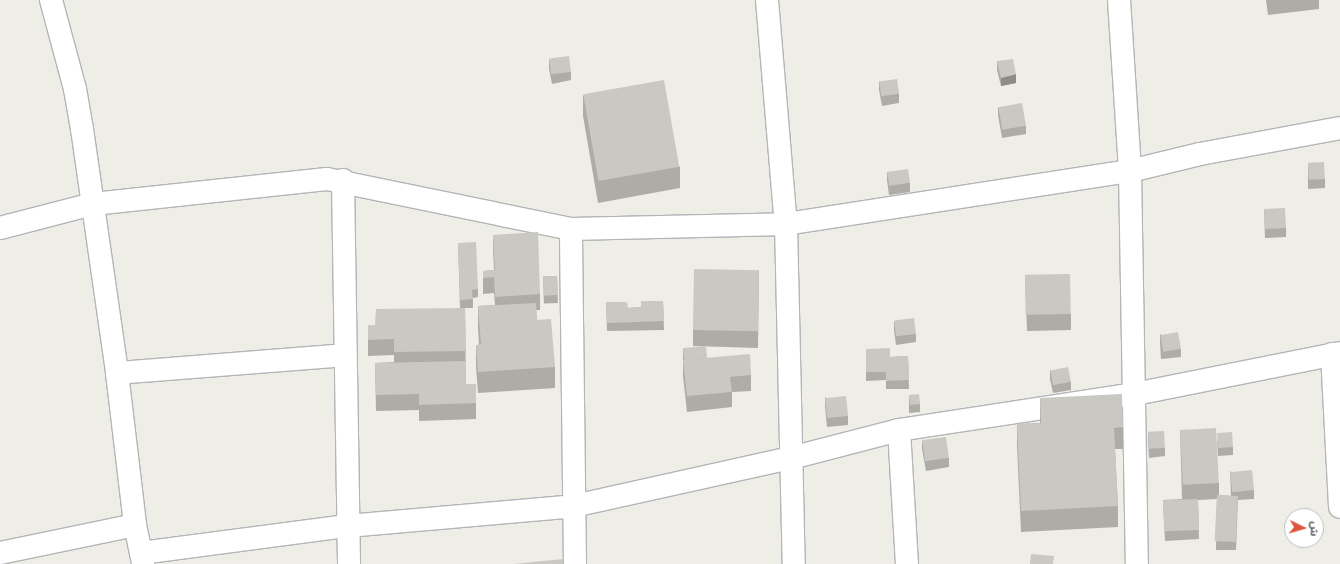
<!DOCTYPE html>
<html>
<head>
<meta charset="utf-8">
<style>
	body { margin:0 }
	#map { position:relative; width:1340px; height:564px; overflow:hidden; background:#eeede6; font-family:Barlow,"Noto Sans Arabic",sans-serif }
	div>[style] { position:absolute }
	[style*='--x'] { left:calc(var(--x)*1px); top:calc(var(--y)*1px); width:calc(var(--w)*1px); rotate:calc(var(--a)*1deg) }
	.roads { filter:drop-shadow(1px 0 #b3b5b9) drop-shadow(-1px 0 #b3b5b9) drop-shadow(0 1px #b3b5b9) drop-shadow(0 -1px #b3b5b9) }
	.minor>* { height:22px; margin:-11px; padding:0 11px; transform-origin:11px; border-radius:11px; background:#fff }
	.wall>* { inset:0; background:#aeaca7; transform-origin:0 0 }
	.shaded-wall>* { inset:0; background:#8d8c88 }
	.building>* { inset:0; background:#cac8c2; transform-origin:0 0 }
	span { translate:-50% -50%; white-space:nowrap; text-align:center; line-height:1.15; -webkit-text-stroke:3px #fff; paint-order:stroke }
	.north { position:absolute; left:1284px; top:508px; width:40px; height:40px; box-sizing:border-box; background:#fff; border:1px solid #bebfc1; border-radius:50%; rotate:95deg; font-size:11px; font-weight:700; line-height:16px; text-align:center; color:#5d6065 }
	.north::after { content:''; display:block; margin:auto; width:14px; height:18px; background:#dc553e; clip-path:polygon(50% 0,100% 100%,50% 72%,0 100%) }
</style>
</head>
<body>
<div id="map">
	<div class="roads">
		<div class="minor">
			<div style="--x:51;--y:0;--w:92;--a:74.9"></div>
			<div style="--x:75;--y:89;--w:41;--a:80.1"></div>
			<div style="--x:82;--y:129;--w:246;--a:81.8"></div>
			<div style="--x:117;--y:373;--w:153;--a:83.2"></div>
			<div style="--x:135;--y:525;--w:40;--a:78"></div>
			<div style="--x:767;--y:0;--w:225;--a:85.2"></div>
			<div style="--x:786;--y:224;--w:340;--a:88.7"></div>
			<div style="--x:1119;--y:0;--w:171;--a:86.3"></div>
			<div style="--x:1130;--y:171;--w:393;--a:89"></div>
			<div style="--x:343;--y:180;--w:384;--a:89.1"></div>
			<div style="--x:0;--y:228;--w:96;--a:-14.5"></div>
			<div style="--x:93;--y:204;--w:235;--a:-6.1"></div>
			<div style="--x:327;--y:179;--w:249;--a:11.6"></div>
			<div style="--x:1332;--y:354;--w:153;--a:87"></div>
			<div style="--x:117;--y:373;--w:229;--a:-4.5"></div>
			<div style="--x:899;--y:430;--w:134;--a:86.6"></div>
			<div style="--x:0;--y:553;--w:138;--a:-11.7"></div>
			<div style="--x:141;--y:553;--w:208;--a:-7.5"></div>
			<div style="--x:347;--y:526;--w:228;--a:-5"></div>
			<div style="--x:574;--y:506;--w:222;--a:-12.5"></div>
			<div style="--x:791;--y:458;--w:112;--a:-14.5"></div>
			<div style="--x:899;--y:430;--w:239;--a:-8.7"></div>
			<div style="--x:1135;--y:394;--w:209;--a:-11.3"></div>
			<div style="--x:575;--y:564;--w:335;--a:-90.7"></div>
			<div style="--x:571;--y:229;--w:215;--a:-1.3"></div>
			<div style="--x:786;--y:224;--w:348;--a:-8.8"></div>
			<div style="--x:1130;--y:171;--w:72;--a:-13.7"></div>
			<div style="--x:1200;--y:154;--w:142;--a:-10.5"></div>
		</div>
	</div>
	<div class="wall">
		<div style="clip-path:polygon(1266px 0,1319px 0,1319px 9px,1268px 15px)"></div>
		<div style="clip-path:polygon(549px 60px,571px 72px,571px 80px,552px 84px,549px 69px)"></div>
		<div style="clip-path:polygon(997px 61px,1016px 83px,1001px 86px,997px 70px)"></div>
		<div style="clip-path:polygon(879px 81px,899px 94px,899px 103px,882px 106px,879px 90px)"></div>
		<div style="clip-path:polygon(583px 95px,680px 167px,680px 188px,598px 203px,583px 116px)"></div>
		<div style="clip-path:polygon(998px 107px,1026px 126px,1026px 134px,1002px 138px,998px 115px)"></div>
		<div style="clip-path:polygon(1308px 163px,1325px 179px,1325px 188px,1308px 189px)"></div>
		<div style="clip-path:polygon(887px 172px,910px 183px,910px 192px,889px 195px,887px 180px)"></div>
		<div style="clip-path:polygon(1264px 209px,1286px 228px,1286px 237px,1265px 238px)"></div>
		<div style="clip-path:polygon(493px 235px,540px 294px,540px 310px,536px 310px,537px 320px,555px 367px,555px 388px,478px 393px,476px 367px,476px 345px,479px 345px,478px 328px,478px 306px,495px 305px,494px 293px,483px 294px,483px 271px,494px 270px,493px 251px)"></div>
		<div style="clip-path:polygon(458px 243px,478px 289px,478px 297px,473px 298px,473px 308px,465px 308px,466px 384px,476px 403px,476px 419px,419px 421px,419px 410px,376px 411px,375px 363px,394px 362px,394px 355px,368px 356px,368px 325px,375px 325px,460px 308px)"></div>
		<div style="clip-path:polygon(759px 270px,758px 348px,693px 346px,693px 330px)"></div>
		<div style="left:557px;top:276px;width:27px;height:14px;rotate:88deg"></div>
		<div style="clip-path:polygon(1025px 276px,1071px 314px,1071px 330px,1027px 331px)"></div>
		<div style="clip-path:polygon(663px 301px,664px 330px,607px 331px,606px 302px,628px 308px,641px 307px)"></div>
		<div style="clip-path:polygon(894px 321px,916px 334px,916px 342px,896px 345px,894px 330px)"></div>
		<div style="clip-path:polygon(1160px 334px,1181px 349px,1181px 357px,1161px 359px,1160px 342px)"></div>
		<div style="clip-path:polygon(683px 348px,707px 358px,751px 375px,751px 391px,732px 392px,732px 407px,687px 412px,683px 376px)"></div>
		<div style="clip-path:polygon(866px 349px,890px 357px,908px 356px,909px 389px,886px 389px,886px 380px,866px 381px)"></div>
		<div style="clip-path:polygon(1050px 370px,1071px 382px,1071px 390px,1053px 393px,1050px 379px)"></div>
		<div style="clip-path:polygon(909px 395px,920px 404px,920px 412px,909px 413px)"></div>
		<div style="clip-path:polygon(825px 397px,848px 416px,848px 425px,827px 427px,825px 406px)"></div>
		<div style="clip-path:polygon(1040px 398px,1123px 427px,1123px 449px,1115px 449px,1118px 506px,1118px 527px,1021px 532px,1017px 446px,1017px 424px,1040px 423px)"></div>
		<div style="clip-path:polygon(1180px 429px,1219px 483px,1219px 495px,1231px 496px,1230px 471px,1254px 490px,1254px 499px,1238px 500px,1236px 550px,1216px 550px,1217px 499px,1198px 500px,1199px 539px,1165px 541px,1163px 500px,1182px 499px)"></div>
		<div style="clip-path:polygon(1148px 432px,1165px 448px,1165px 456px,1149px 458px,1148px 440px)"></div>
		<div style="clip-path:polygon(922px 441px,949px 458px,949px 467px,926px 471px,922px 449px)"></div>
		<div style="clip-path:polygon(1217px 441px,1233px 447px,1233px 455px,1218px 456px)"></div>
	</div>
	<div class="shaded-wall">
		<div style="clip-path:polygon(1016px 74px,1016px 83px,1001px 86px,1001px 78px)"></div>
	</div>
	<div class="building">
		<div style="left:569px;top:56px;width:16px;height:20px;rotate:83deg"></div>
		<div style="clip-path:polygon(1013px 59px,1016px 74px,1001px 78px,997px 61px)"></div>
		<div style="left:897px;top:79px;width:15px;height:18px;rotate:82deg"></div>
		<div style="left:664px;top:80px;width:88px;height:82px;rotate:80deg"></div>
		<div style="left:1022px;top:103px;width:23px;height:24px;rotate:80deg"></div>
		<div style="left:1324px;top:162px;width:17px;height:16px;rotate:87deg"></div>
		<div style="left:908px;top:169px;width:14px;height:21px;rotate:82deg"></div>
		<div style="left:1285px;top:208px;width:20px;height:21px;rotate:87deg"></div>
		<div style="clip-path:polygon(538px 232px,540px 294px,495px 297px,494px 277px,483px 278px,483px 271px,495px 270px,493px 235px)"></div>
		<div style="clip-path:polygon(476px 242px,478px 289px,472px 290px,473px 299px,460px 300px,458px 243px)"></div>
		<div style="left:694px;top:269px;width:65px;height:61px;rotate:1deg"></div>
		<div style="left:1070px;top:274px;width:40px;height:45px;rotate:89deg"></div>
		<div style="left:557px;top:276px;width:19px;height:14px;rotate:87deg"></div>
		<div style="clip-path:polygon(641px 301px,663px 301px,664px 321px,607px 323px,606px 302px,627px 302px,628px 308px,641px 307px)"></div>
		<div style="clip-path:polygon(536px 303px,537px 320px,551px 319px,555px 367px,478px 372px,476px 345px,481px 344px,478px 306px)"></div>
		<div style="clip-path:polygon(465px 308px,466px 351px,394px 352px,394px 339px,368px 340px,368px 325px,375px 325px,376px 309px)"></div>
		<div style="left:914px;top:318px;width:16px;height:20px;rotate:83deg"></div>
		<div style="left:1178px;top:332px;width:17px;height:18px;rotate:80deg"></div>
		<div style="left:706px;top:346px;width:12px;height:23px;rotate:85deg"></div>
		<div style="clip-path:polygon(890px 348px,890px 357px,908px 356px,909px 380px,886px 381px,886px 372px,866px 372px,866px 349px)"></div>
		<div style="clip-path:polygon(750px 354px,751px 375px,730px 377px,732px 392px,687px 396px,683px 360px)"></div>
		<div style="clip-path:polygon(466px 361px,466px 384px,476px 384px,476px 403px,419px 405px,419px 394px,376px 395px,375px 363px)"></div>
		<div style="left:1068px;top:367px;width:15px;height:18px;rotate:79deg"></div>
		<div style="left:919px;top:394px;width:10px;height:10px;rotate:84deg"></div>
		<div style="clip-path:polygon(1122px 394px,1123px 427px,1114px 428px,1118px 506px,1021px 511px,1017px 424px,1041px 423px,1040px 398px)"></div>
		<div style="left:846px;top:396px;width:20px;height:21px;rotate:84deg"></div>
		<div style="left:1216px;top:428px;width:55px;height:36px;rotate:87deg"></div>
		<div style="left:1164px;top:431px;width:17px;height:16px;rotate:87deg"></div>
		<div style="left:1232px;top:432px;width:15px;height:15px;rotate:86deg"></div>
		<div style="left:946px;top:437px;width:21px;height:24px;rotate:82deg"></div>
		<div style="left:1252px;top:470px;width:20px;height:22px;rotate:84deg"></div>
		<div style="left:1217px;top:495px;width:21px;height:46px;rotate:3deg"></div>
		<div style="left:1198px;top:499px;width:31px;height:35px;rotate:88deg"></div>
		<div style="clip-path:polygon(1031px 554px,1054px 556px,1053px 564px,1030px 564px)"></div>
		<div style="clip-path:polygon(563px 559px,563px 564px,513px 564px)"></div>
	</div>
	<div class="north">ش</div>
</div>
</body>
</html>
